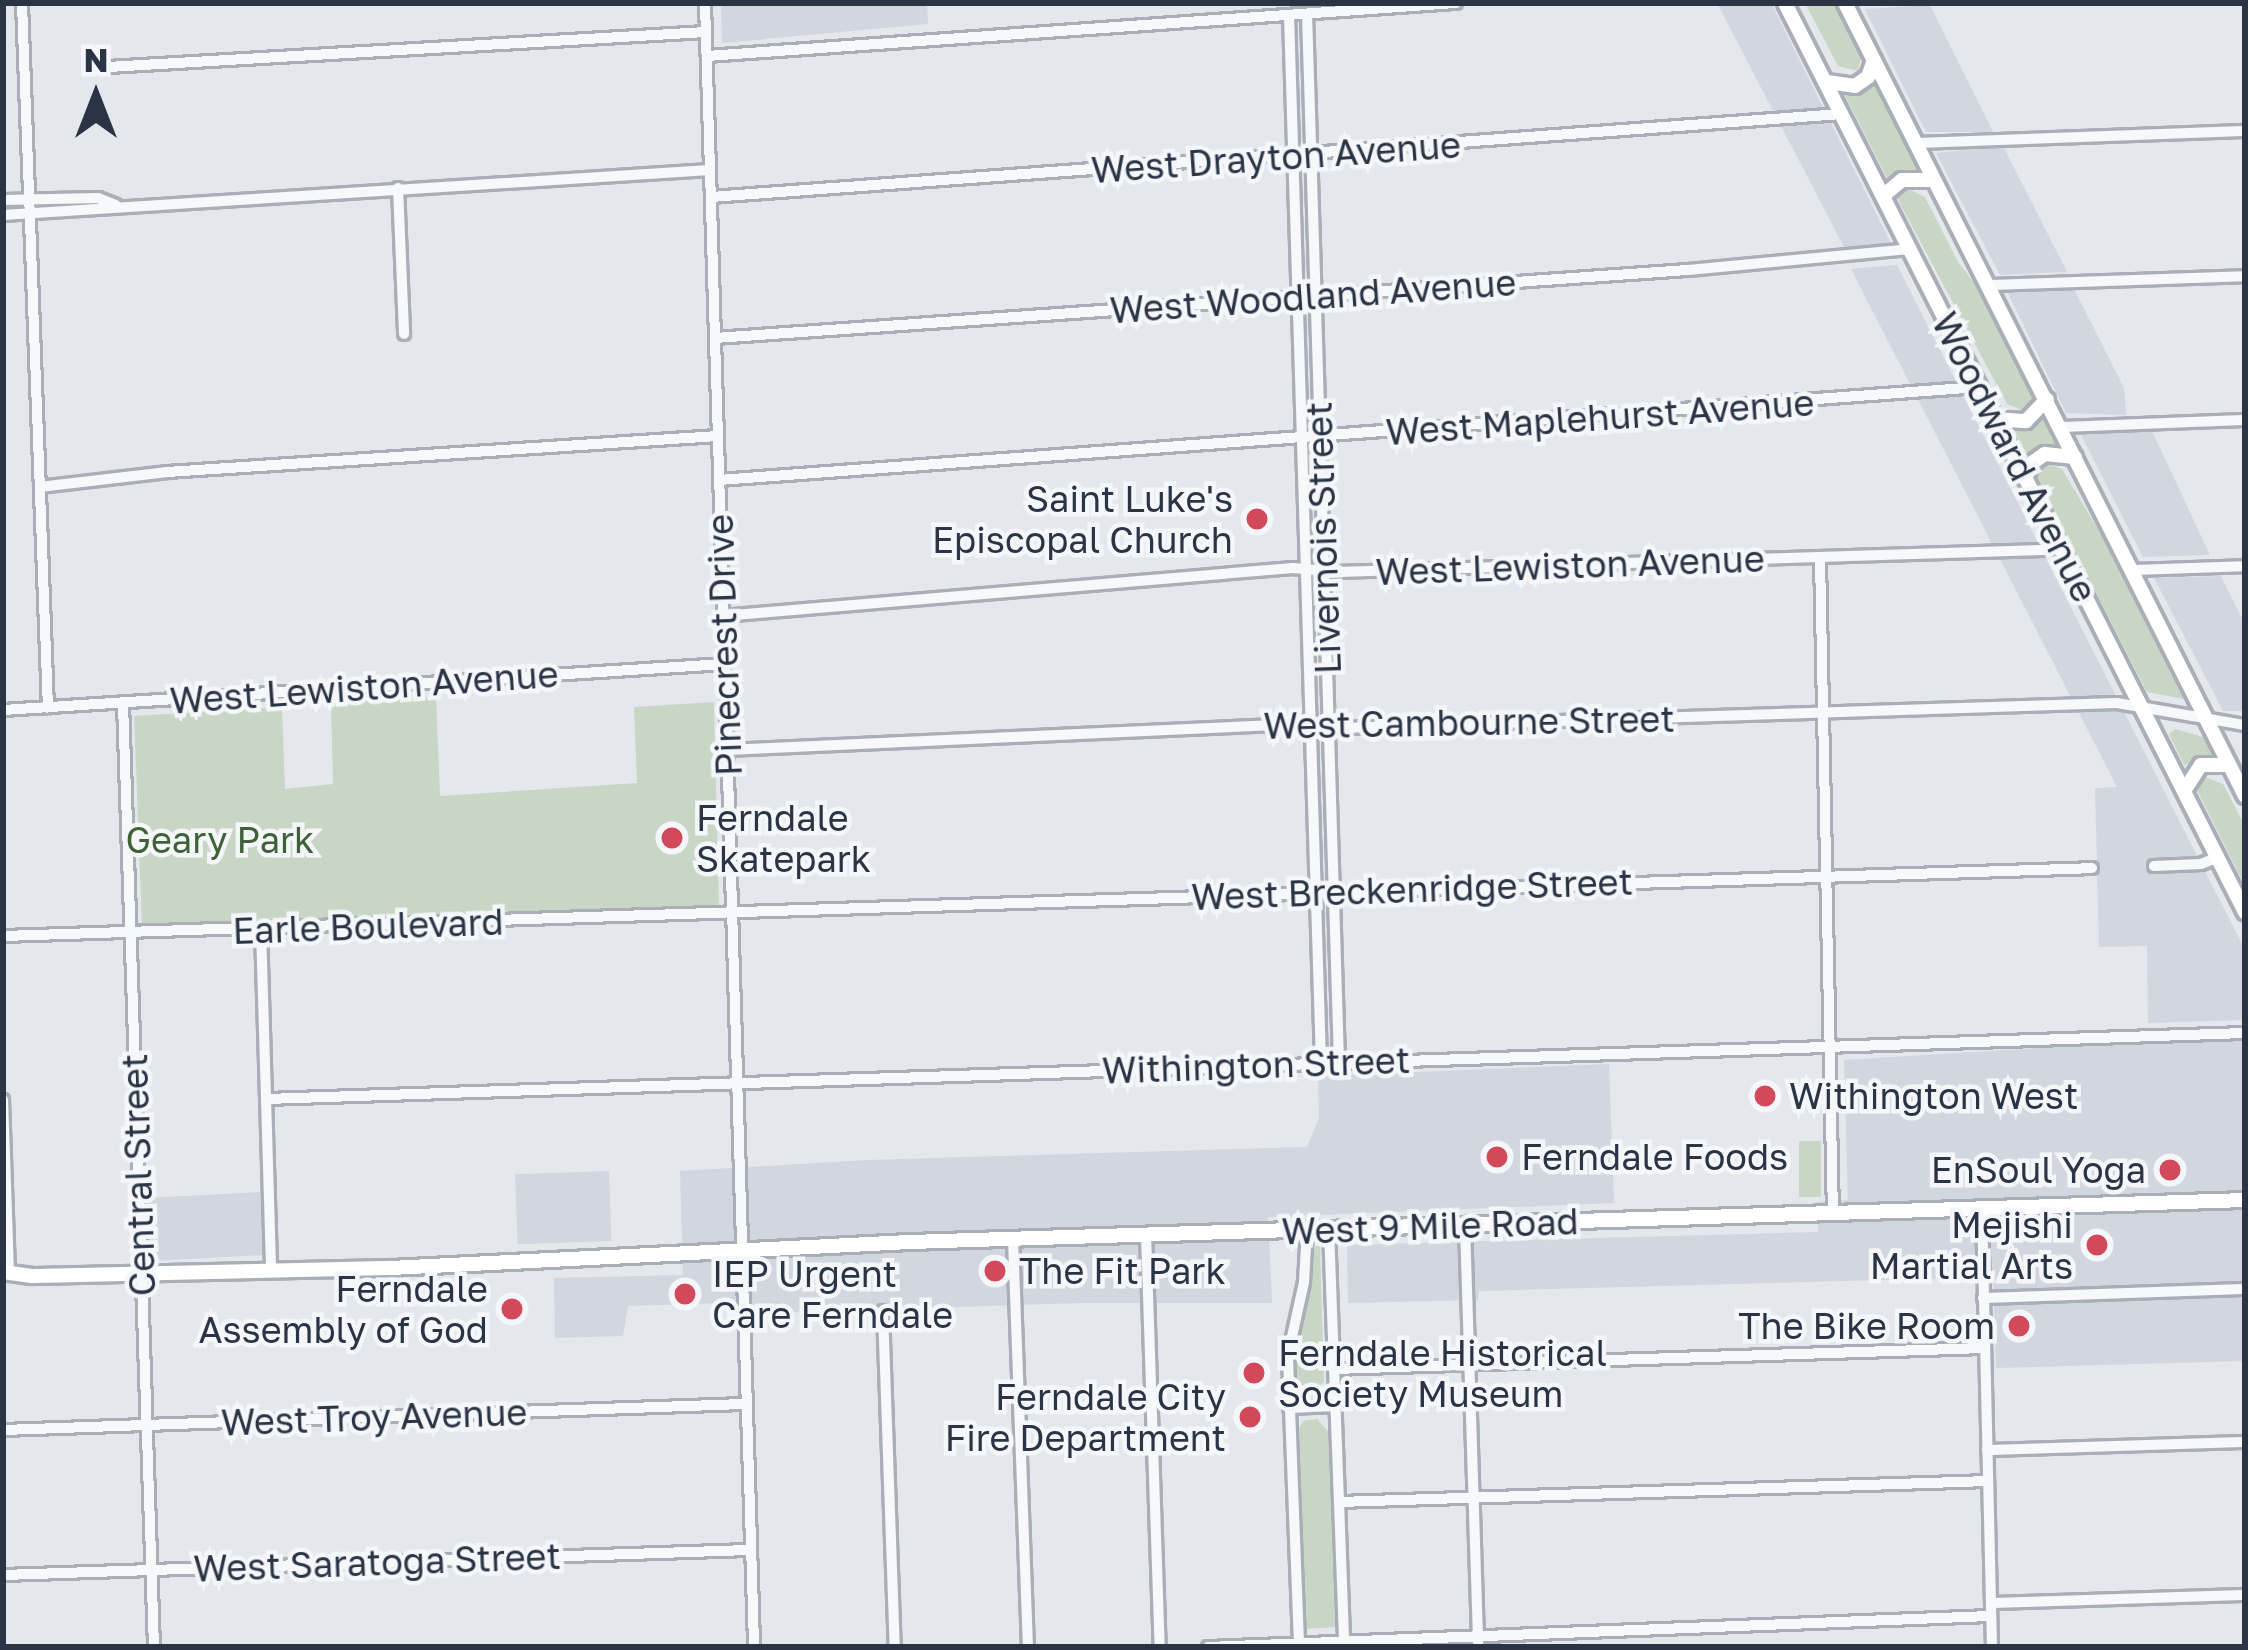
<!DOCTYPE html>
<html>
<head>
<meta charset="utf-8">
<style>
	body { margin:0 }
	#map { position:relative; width:2248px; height:1650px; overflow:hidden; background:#e4e7ec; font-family:"Golos Text",sans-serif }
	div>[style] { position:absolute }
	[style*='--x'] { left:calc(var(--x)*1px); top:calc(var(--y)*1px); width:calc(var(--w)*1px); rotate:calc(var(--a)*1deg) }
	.built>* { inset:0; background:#d2d6de; transform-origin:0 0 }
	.green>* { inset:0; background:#c9d6c5; transform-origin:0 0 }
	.roads { filter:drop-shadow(3px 0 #a9aeb7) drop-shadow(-3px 0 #a9aeb7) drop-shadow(0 3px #a9aeb7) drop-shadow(0 -3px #a9aeb7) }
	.minor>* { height:10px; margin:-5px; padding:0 5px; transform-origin:5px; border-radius:5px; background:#f7f8fa }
	.major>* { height:14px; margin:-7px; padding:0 7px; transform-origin:7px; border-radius:7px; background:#fff }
	.dots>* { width:33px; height:33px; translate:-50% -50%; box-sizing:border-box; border:6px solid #f4f6f9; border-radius:50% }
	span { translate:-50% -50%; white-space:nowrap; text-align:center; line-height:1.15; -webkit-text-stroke:9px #f4f6f9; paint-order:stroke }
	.street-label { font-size:36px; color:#2b3445 }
	.poi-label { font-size:36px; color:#2b3445 }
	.right { translate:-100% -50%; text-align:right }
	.left { translate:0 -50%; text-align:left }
	.park-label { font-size:36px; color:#3f6138 }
	.frame { position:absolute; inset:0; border:6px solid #2b3445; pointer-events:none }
	.north { position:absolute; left:36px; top:36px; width:120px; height:120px; -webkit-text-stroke:9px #f4f6f9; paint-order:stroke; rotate:0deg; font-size:33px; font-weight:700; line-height:48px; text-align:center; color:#2b3445 }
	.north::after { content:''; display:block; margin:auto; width:42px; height:54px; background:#2b3445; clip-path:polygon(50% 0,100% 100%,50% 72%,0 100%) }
</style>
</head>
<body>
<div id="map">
	<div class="built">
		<div style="clip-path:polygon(721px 3px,927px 3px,928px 24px,722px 43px)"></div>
		<div style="clip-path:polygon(1717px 3px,1771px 3px,1892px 245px,1845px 249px)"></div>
		<div style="clip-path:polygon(1930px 5px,1955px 56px,1993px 132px,1926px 132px,1865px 9px)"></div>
		<div style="clip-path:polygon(2003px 146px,2067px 272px,2000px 275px,1936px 153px)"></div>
		<div style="clip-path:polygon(1897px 265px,2245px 950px,2245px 1020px,2148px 1023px,2147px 946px,2099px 947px,2095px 788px,2117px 787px,1851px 269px)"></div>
		<div style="clip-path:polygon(2074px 289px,2124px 388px,2126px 415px,2066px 413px,2008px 293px)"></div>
		<div style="clip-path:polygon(2151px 429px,2210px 555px,2143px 557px,2080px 433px)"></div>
		<div style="clip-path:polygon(2221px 576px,2245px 624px,2245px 711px,2223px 711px,2154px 578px)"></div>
		<div style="clip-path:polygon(2245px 1035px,2245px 1361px,1996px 1368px,1993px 1277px,1479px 1291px,1478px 1300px,1348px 1303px,1347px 1245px,1818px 1232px,1817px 1202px,1848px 1200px,1844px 1060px)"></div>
		<div style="clip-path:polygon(1609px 1064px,1614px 1203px,1268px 1217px,1272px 1303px,1082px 1303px,761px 1313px,725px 1303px,628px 1306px,623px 1336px,555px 1338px,554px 1278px,683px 1275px,680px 1171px,868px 1160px,1307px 1147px,1319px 1118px,1318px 1076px)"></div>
		<div style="left:609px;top:1171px;width:70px;height:94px;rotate:88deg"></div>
		<div style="left:263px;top:1192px;width:63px;height:117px;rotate:87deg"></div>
	</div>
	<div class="green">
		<div style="clip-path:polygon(1805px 3px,1834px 3px,1861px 57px,1858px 71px,1838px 66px)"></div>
		<div style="left:1873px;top:80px;width:101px;height:32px;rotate:63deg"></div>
		<div style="clip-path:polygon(1906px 188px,1925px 197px,1958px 262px,1978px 288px,2034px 401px,2033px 408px,2024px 411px,2007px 404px,1897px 198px)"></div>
		<div style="clip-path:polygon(2044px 420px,2058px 446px,2026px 453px,2013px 428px)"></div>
		<div style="clip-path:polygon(2046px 463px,2062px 469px,2114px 556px,2184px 699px,2147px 692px,2035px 474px)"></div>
		<div style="clip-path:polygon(436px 697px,440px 796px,637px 783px,634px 707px,714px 702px,719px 908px,142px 926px,134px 716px,282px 707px,285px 789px,333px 784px,331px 703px)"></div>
		<div style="clip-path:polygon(2175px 729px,2207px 738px,2213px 755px,2184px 765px,2169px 734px)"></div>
		<div style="clip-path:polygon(2200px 775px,2223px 784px,2245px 826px,2245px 886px,2195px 786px)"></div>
		<div style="left:1799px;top:1141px;width:22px;height:56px"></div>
		<div style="clip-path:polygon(1320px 1246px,1324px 1382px,1308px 1395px,1294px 1383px,1293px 1353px,1313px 1247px)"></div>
		<div style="clip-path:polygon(1317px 1419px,1331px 1435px,1337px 1627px,1302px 1629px,1296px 1435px,1303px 1421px)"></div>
	</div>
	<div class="roads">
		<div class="minor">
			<div style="--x:22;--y:3;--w:705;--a:87.89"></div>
			<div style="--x:705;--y:3;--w:1645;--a:88.29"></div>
			<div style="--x:1307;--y:14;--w:1048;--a:88.25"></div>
			<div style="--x:1289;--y:15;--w:1048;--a:88.25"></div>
			<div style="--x:707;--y:56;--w:751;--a:-4.05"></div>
			<div style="--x:108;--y:67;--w:599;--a:-3.35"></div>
			<div style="--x:1916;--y:143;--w:329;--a:-2.1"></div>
			<div style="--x:398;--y:188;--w:146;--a:87.6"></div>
			<div style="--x:711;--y:197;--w:1133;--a:-4.2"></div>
			<div style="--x:3;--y:200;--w:95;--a:-1.2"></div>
			<div style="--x:98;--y:198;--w:19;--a:21"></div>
			<div style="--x:3;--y:215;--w:708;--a:-3.64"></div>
			<div style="--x:1989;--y:285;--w:256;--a:-2"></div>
			<div style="--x:715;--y:338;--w:975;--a:-4"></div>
			<div style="--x:1688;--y:270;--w:222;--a:-5.4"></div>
			<div style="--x:2061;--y:427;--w:184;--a:-2.2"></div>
			<div style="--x:719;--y:480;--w:1263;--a:-4.22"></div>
			<div style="--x:40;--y:487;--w:128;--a:-6.7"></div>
			<div style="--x:167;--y:472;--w:552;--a:-3.74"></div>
			<div style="--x:1820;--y:557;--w:657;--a:88.87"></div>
			<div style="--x:2132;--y:570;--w:113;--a:-2"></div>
			<div style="--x:722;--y:616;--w:573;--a:-4.81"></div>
			<div style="--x:1293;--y:568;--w:44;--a:5.2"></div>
			<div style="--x:1337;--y:572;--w:226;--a:-1.8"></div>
			<div style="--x:1563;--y:565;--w:480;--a:-1.8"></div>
			<div style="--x:2043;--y:550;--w:17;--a:-21"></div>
			<div style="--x:123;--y:703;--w:945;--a:88.12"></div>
			<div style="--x:3;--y:710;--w:722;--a:-3.65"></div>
			<div style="--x:727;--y:750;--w:572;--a:-2.61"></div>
			<div style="--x:1298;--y:724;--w:44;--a:5.2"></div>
			<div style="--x:1342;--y:728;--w:775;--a:-1.85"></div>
			<div style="--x:2117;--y:703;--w:130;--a:9.8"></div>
			<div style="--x:2154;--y:866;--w:47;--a:-2.4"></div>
			<div style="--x:2201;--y:864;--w:18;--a:-22"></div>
			<div style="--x:261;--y:929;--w:339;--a:88.3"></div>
			<div style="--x:3;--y:936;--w:2090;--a:-1.86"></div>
			<div style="--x:266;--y:1099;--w:1980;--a:-1.91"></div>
			<div style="--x:3;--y:1100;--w:172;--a:88"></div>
			<div style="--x:1982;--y:1208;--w:439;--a:88.7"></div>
			<div style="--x:1465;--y:1225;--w:422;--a:88.2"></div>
			<div style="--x:1329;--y:1229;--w:418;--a:87.9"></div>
			<div style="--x:1146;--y:1234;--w:413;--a:88.1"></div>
			<div style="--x:1013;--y:1239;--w:408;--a:87.9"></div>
			<div style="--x:1983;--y:1298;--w:262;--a:-2"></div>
			<div style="--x:883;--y:1311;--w:336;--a:88"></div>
			<div style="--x:1334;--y:1369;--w:650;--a:-1.85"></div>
			<div style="--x:1289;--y:1408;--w:47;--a:-2.4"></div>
			<div style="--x:3;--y:1430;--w:742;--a:-2.01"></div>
			<div style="--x:1987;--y:1450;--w:258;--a:-1.8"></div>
			<div style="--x:1339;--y:1502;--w:649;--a:-1.85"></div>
			<div style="--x:3;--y:1575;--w:747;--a:-1.92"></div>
			<div style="--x:1991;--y:1603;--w:254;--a:-1.8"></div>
			<div style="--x:1299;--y:1643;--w:288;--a:-92.2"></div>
			<div style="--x:1288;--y:1355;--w:75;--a:-77.6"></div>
			<div style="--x:1304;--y:1282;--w:52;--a:-86.7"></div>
			<div style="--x:1208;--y:1647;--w:784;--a:-2.27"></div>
		</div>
		<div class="major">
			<div style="--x:1785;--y:3;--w:1019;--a:63.16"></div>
			<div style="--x:1845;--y:3;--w:888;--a:63.23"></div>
			<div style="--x:1827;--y:82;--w:28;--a:8"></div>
			<div style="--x:1855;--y:86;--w:16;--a:-35"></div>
			<div style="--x:1868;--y:77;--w:18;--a:-71"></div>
			<div style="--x:1883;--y:196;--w:25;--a:-40"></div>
			<div style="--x:1902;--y:180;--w:30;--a:0"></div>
			<div style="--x:1995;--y:419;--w:31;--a:4"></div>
			<div style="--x:2026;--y:421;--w:30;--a:-46"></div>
			<div style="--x:2025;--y:478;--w:17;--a:-65"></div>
			<div style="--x:2032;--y:463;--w:16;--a:-35"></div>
			<div style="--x:2045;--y:454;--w:30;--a:6"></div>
			<div style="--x:2184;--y:791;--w:31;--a:-57"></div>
			<div style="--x:2201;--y:765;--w:28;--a:0"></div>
			<div style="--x:3;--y:1272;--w:29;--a:8"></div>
			<div style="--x:32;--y:1276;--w:359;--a:-1.3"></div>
			<div style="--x:391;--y:1268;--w:520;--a:-2.87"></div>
			<div style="--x:910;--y:1242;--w:1336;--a:-1.8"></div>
		</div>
	</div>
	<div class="dots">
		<div style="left:1257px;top:519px;background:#d1495b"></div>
		<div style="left:672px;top:838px;background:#d1495b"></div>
		<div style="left:1765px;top:1096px;background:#d1495b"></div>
		<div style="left:1497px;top:1157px;background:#d1495b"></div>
		<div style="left:2170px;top:1170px;background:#d1495b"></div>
		<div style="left:2097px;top:1245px;background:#d1495b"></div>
		<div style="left:995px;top:1271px;background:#d1495b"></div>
		<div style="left:685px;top:1294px;background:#d1495b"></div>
		<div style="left:512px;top:1309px;background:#d1495b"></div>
		<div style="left:2019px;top:1326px;background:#d1495b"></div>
		<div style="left:1254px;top:1373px;background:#d1495b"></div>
		<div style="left:1250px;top:1417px;background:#d1495b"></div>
	</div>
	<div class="street-label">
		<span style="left:1276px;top:157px;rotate:-4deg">West Drayton Avenue</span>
		<span style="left:1313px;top:296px;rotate:-4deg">West Woodland Avenue</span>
		<span style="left:1600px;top:417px;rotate:-4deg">West Maplehurst Avenue</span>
		<span style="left:2015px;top:457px;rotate:63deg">Woodward Avenue</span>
		<span style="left:1323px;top:538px;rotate:-92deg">Livernois Street</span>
		<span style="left:1570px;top:565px;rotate:-2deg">West Lewiston Avenue</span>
		<span style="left:724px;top:645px;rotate:-92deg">Pinecrest Drive</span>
		<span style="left:364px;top:687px;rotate:-4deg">West Lewiston Avenue</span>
		<span style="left:1469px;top:722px;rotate:-1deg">West Cambourne Street</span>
		<span style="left:1412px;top:889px;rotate:-2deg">West Breckenridge Street</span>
		<span style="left:368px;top:926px;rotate:-2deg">Earle Boulevard</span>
		<span style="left:1256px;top:1065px;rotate:-2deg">Withington Street</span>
		<span style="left:138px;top:1175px;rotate:-92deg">Central Street</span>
		<span style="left:1430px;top:1226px;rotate:-2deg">West 9 Mile Road</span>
		<span style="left:374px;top:1417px;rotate:-2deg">West Troy Avenue</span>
		<span style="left:377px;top:1562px;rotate:-2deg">West Saratoga Street</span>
	</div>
	<div class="poi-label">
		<span class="right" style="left:1233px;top:519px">Saint Luke's<br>Episcopal Church</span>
		<span class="left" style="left:696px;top:838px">Ferndale<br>Skatepark</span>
		<span class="left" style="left:1789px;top:1096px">Withington West</span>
		<span class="left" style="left:1521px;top:1157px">Ferndale Foods</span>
		<span class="right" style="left:2146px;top:1170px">EnSoul Yoga</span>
		<span class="right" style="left:2073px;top:1245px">Mejishi<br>Martial Arts</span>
		<span class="left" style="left:1019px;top:1271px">The Fit Park</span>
		<span class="left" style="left:712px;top:1294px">IEP Urgent<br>Care Ferndale</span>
		<span class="right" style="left:488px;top:1309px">Ferndale<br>Assembly of God</span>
		<span class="right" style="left:1995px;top:1326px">The Bike Room</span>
		<span class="left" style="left:1278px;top:1373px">Ferndale Historical<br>Society Museum</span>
		<span class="right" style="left:1226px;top:1417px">Ferndale City<br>Fire Department</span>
	</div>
	<div class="park-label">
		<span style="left:220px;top:840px">Geary Park</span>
	</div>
	<div class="frame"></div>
	<div class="north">N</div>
</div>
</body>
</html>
